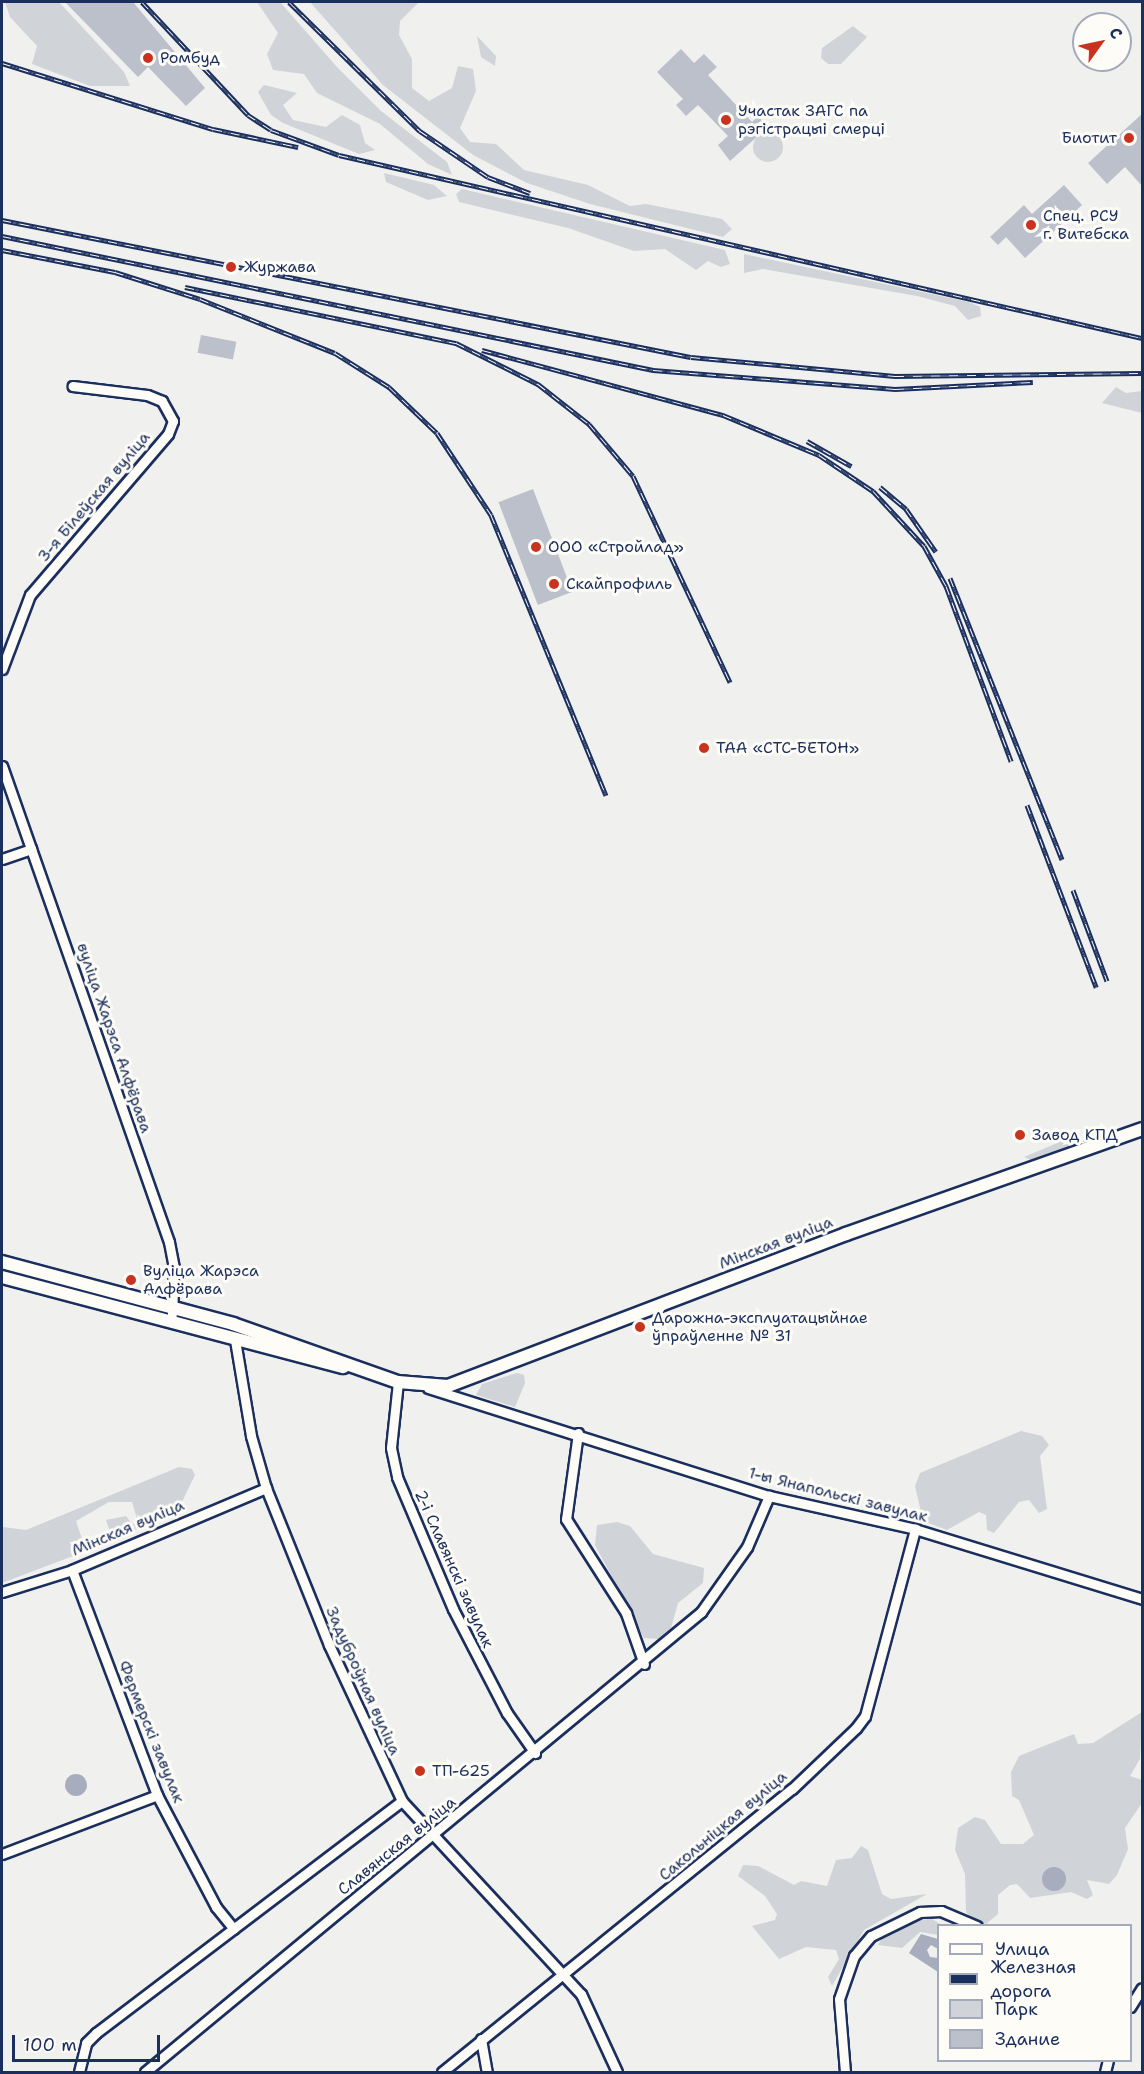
<!DOCTYPE html>
<html>
<head>
<meta charset="utf-8">
<style>
	body { margin:0 }
	#map { position:relative; width:1144px; height:2074px; overflow:hidden; background:#f0f0ee; font-family:"Shantell Sans",sans-serif }
	div>[style] { position:absolute }
	[style*='--x'] { left:calc(var(--x)*1px); top:calc(var(--y)*1px); width:calc(var(--w)*1px); rotate:calc(var(--a)*1deg) }
	.green>* { inset:0; background:#d0d3d8 }
	.round { border-radius:50% }
	.water>* { inset:0; background:#a7adbd }
	.building>* { inset:0; background:#bbc0ca; transform-origin:0 0 }
	.roads { filter:drop-shadow(2px 0 #1b2f5e) drop-shadow(-2px 0 #1b2f5e) drop-shadow(0 2px #1b2f5e) drop-shadow(0 -2px #1b2f5e) }
	.street>* { height:9px; margin:-4.5px; padding:0 4.5px; transform-origin:4.5px; border-radius:4.5px; background:#fdfcf7 }
	.secondary>* { height:12px; margin:-6px; padding:0 6px; transform-origin:6px; border-radius:6px; background:#fdfcf7 }
	.rail>* { height:5px; margin-top:-2.5px; transform-origin:0; background:repeating-linear-gradient(90deg,#fdfcf7 0 9px,#1b2f5e 0 18px); box-sizing:border-box; border-block:2px solid #1b2f5e }
	.dots>* { width:16px; height:16px; translate:-50% -50%; box-sizing:border-box; border:3px solid #fdfcf7; border-radius:50% }
	span { translate:-50% -50%; white-space:nowrap; text-align:center; line-height:1.15; -webkit-text-stroke:6px #fdfcf7; paint-order:stroke }
	.poi-label { font-size:16px; color:#1b2f5e }
	.left { translate:0 -50%; text-align:left }
	.right { translate:-100% -50%; text-align:right }
	.street-label { font-size:16px; color:#1b2f5e }
	.frame { position:absolute; inset:0; border:3px solid #1b2f5e; pointer-events:none }
	.legend { position:absolute; left:937px; top:1924px; width:195px; height:138px; box-sizing:border-box; background:#fdfcf7; border:2px solid #a3aaba; margin:0; padding:8px 10px; list-style:none; font-size:18px; color:#1b2f5e }
	.legend li { display:flex; align-items:center; gap:12px; height:30px }
	.legend b { width:30px; border:2px solid #a3aaba }
	.north { position:absolute; left:1072px; top:12px; width:60px; height:60px; box-sizing:border-box; background:#fdfcf7; border:2px solid #a3aaba; border-radius:50%; rotate:57deg; font-size:16px; font-weight:700; line-height:24px; text-align:center; color:#1b2f5e }
	.north::after { content:''; display:block; margin:auto; width:21px; height:27px; background:#c8321e; clip-path:polygon(50% 0,100% 100%,50% 72%,0 100%) }
	.scale { position:absolute; left:12px; top:2035px; width:148px; height:27px; box-sizing:border-box; border:3px solid #1b2f5e; border-top:0; padding-left:8px; font-size:18px; line-height:21px; white-space:nowrap; color:#1b2f5e; -webkit-text-stroke:4px #fdfcf7; paint-order:stroke }
</style>
</head>
<body>
<div id="map">
	<div class="green">
		<div style="clip-path:polygon(5px 2px,59px 2px,124px 72px,130px 86px,90px 86px,32px 64px,37px 46px,10px 17px)"></div>
		<div style="clip-path:polygon(257px 2px,280px 2px,337px 67px,381px 111px,447px 162px,452px 175px,428px 164px,380px 124px,317px 93px,304px 74px,273px 70px,267px 54px,278px 33px)"></div>
		<div style="clip-path:polygon(310px 2px,419px 2px,400px 21px,399px 35px,412px 59px,412px 88px,429px 101px,452px 88px,458px 66px,473px 69px,476px 91px,460px 128px,470px 142px,496px 144px,524px 170px,588px 185px,630px 206px,646px 204px,722px 219px,732px 229px,723px 237px,590px 204px,527px 183px,473px 155px,383px 85px)"></div>
		<div style="clip-path:polygon(853px 26px,867px 37px,841px 64px,828px 64px,821px 58px,822px 48px)"></div>
		<div style="clip-path:polygon(477px 36px,496px 56px,495px 66px,481px 57px)"></div>
		<div style="clip-path:polygon(264px 85px,297px 93px,283px 105px,293px 120px,326px 127px,342px 115px,360px 125px,365px 143px,375px 150px,359px 154px,283px 123px,271px 115px,258px 92px)"></div>
		<div class="round" style="left:753px;top:132px;width:30px;height:30px"></div>
		<div style="clip-path:polygon(384px 173px,434px 185px,447px 196px,428px 200px,386px 182px)"></div>
		<div style="clip-path:polygon(462px 189px,725px 250px,730px 264px,721px 267px,708px 261px,696px 270px,665px 249px,634px 251px,568px 228px,459px 202px,456px 194px)"></div>
		<div style="clip-path:polygon(744px 254px,969px 302px,980px 307px,981px 316px,968px 320px,955px 306px,917px 296px,763px 269px,744px 273px)"></div>
		<div style="clip-path:polygon(1116px 387px,1126px 393px,1142px 391px,1142px 413px,1102px 403px)"></div>
		<div style="clip-path:polygon(1074px 1136px,1077px 1143px,1031px 1160px,1024px 1157px)"></div>
		<div style="clip-path:polygon(517px 1373px,524px 1375px,525px 1383px,515px 1407px,476px 1395px,482px 1384px)"></div>
		<div style="clip-path:polygon(1021px 1431px,1042px 1436px,1049px 1445px,1040px 1456px,1047px 1509px,1039px 1513px,1029px 1500px,1019px 1502px,994px 1533px,987px 1530px,986px 1515px,979px 1512px,947px 1530px,923px 1521px,915px 1486px,920px 1473px)"></div>
		<div style="clip-path:polygon(179px 1467px,192px 1469px,195px 1475px,176px 1514px,124px 1534px,109px 1529px,106px 1520px,126px 1516px,133px 1525px,137px 1519px,132px 1502px,109px 1502px,76px 1521px,84px 1545px,81px 1553px,2px 1583px,3px 1527px,26px 1530px)"></div>
		<div style="clip-path:polygon(617px 1522px,630px 1526px,653px 1554px,704px 1568px,703px 1583px,678px 1603px,671px 1628px,659px 1639px,644px 1638px,595px 1545px,597px 1525px)"></div>
		<div style="clip-path:polygon(1142px 1712px,1140px 1759px,1130px 1776px,1142px 1780px,1142px 1803px,1125px 1828px,1128px 1849px,1117px 1875px,1109px 1884px,1087px 1880px,1093px 1895px,1087px 1899px,1071px 1892px,1030px 1898px,1017px 1884px,1010px 1885px,998px 1895px,998px 1914px,986px 1924px,973px 1920px,966px 1912px,965px 1874px,955px 1850px,958px 1828px,975px 1817px,985px 1820px,1001px 1844px,1023px 1844px,1034px 1835px,1019px 1800px,1012px 1796px,1011px 1772px,1019px 1756px,1074px 1734px,1078px 1744px,1093px 1743px)"></div>
		<div style="clip-path:polygon(861px 1846px,868px 1850px,882px 1894px,891px 1899px,927px 1894px,864px 1930px,832px 1986px,828px 1977px,839px 1959px,836px 1950px,806px 1947px,779px 1959px,752px 1926px,775px 1920px,777px 1914px,765px 1896px,738px 1876px,743px 1865px,758px 1866px,794px 1885px,801px 1881px,827px 1886px,836px 1860px,852px 1858px)"></div>
		<div style="clip-path:polygon(932px 1919px,942px 1925px,938px 1935px,920px 1932px,902px 1948px,878px 1945px,884px 1934px,910px 1920px)"></div>
	</div>
	<div class="water">
		<div class="round" style="left:65px;top:1774px;width:22px;height:22px"></div>
		<div class="round" style="left:1042px;top:1867px;width:24px;height:24px"></div>
		<div style="clip-path:polygon(921px 1934px,938px 1939px,938px 1949px,931px 1945px,927px 1950px,930px 1957px,938px 1958px,938px 1972px,909px 1953px)"></div>
	</div>
	<div class="building">
		<div style="clip-path:polygon(65px 2px,133px 2px,205px 88px,186px 106px,148px 67px,138px 77px)"></div>
		<div style="clip-path:polygon(681px 49px,694px 63px,704px 54px,717px 67px,708px 75px,752px 122px,758px 116px,768px 127px,730px 161px,718px 145px,728px 136px,698px 105px,686px 116px,676px 105px,683px 99px,657px 72px)"></div>
		<div style="clip-path:polygon(1143px 113px,1143px 187px,1125px 167px,1107px 184px,1088px 163px)"></div>
		<div style="clip-path:polygon(1064px 185px,1082px 205px,1025px 258px,1006px 237px,998px 245px,990px 237px,1024px 205px,1032px 214px)"></div>
		<div style="left:201px;top:335px;width:36px;height:18px;rotate:11deg"></div>
		<div style="left:533px;top:489px;width:110px;height:37px;rotate:69deg"></div>
	</div>
	<div class="roads">
		<div class="street">
			<div style="--x:2;--y:669;--w:79;--a:-69.3"></div>
			<div style="--x:30;--y:595;--w:212;--a:-49.4"></div>
			<div style="--x:168;--y:434;--w:14;--a:-69"></div>
			<div style="--x:173;--y:421;--w:23;--a:-119"></div>
			<div style="--x:162;--y:401;--w:16;--a:-158"></div>
			<div style="--x:147;--y:395;--w:75;--a:-173.1"></div>
			<div style="--x:2;--y:766;--w:504;--a:70.67"></div>
			<div style="--x:169;--y:1242;--w:26;--a:79"></div>
			<div style="--x:174;--y:1268;--w:46;--a:92.5"></div>
			<div style="--x:2;--y:859;--w:31;--a:-19"></div>
			<div style="--x:235;--y:1340;--w:97;--a:80.5"></div>
			<div style="--x:251;--y:1436;--w:54;--a:73.9"></div>
			<div style="--x:266;--y:1488;--w:169;--a:68.1"></div>
			<div style="--x:329;--y:1645;--w:172;--a:64.9"></div>
			<div style="--x:402;--y:1801;--w:263;--a:47.2"></div>
			<div style="--x:581;--y:1994;--w:86;--a:65.2"></div>
			<div style="--x:398;--y:1382;--w:66;--a:96.1"></div>
			<div style="--x:391;--y:1448;--w:30;--a:78"></div>
			<div style="--x:397;--y:1477;--w:143;--a:67"></div>
			<div style="--x:453;--y:1609;--w:117;--a:62.6"></div>
			<div style="--x:507;--y:1713;--w:49;--a:55"></div>
			<div style="--x:428;--y:1388;--w:358;--a:17.6"></div>
			<div style="--x:769;--y:1496;--w:150;--a:12.7"></div>
			<div style="--x:915;--y:1529;--w:238;--a:17.1"></div>
			<div style="--x:578;--y:1433;--w:87;--a:97.9"></div>
			<div style="--x:566;--y:1519;--w:112;--a:57.4"></div>
			<div style="--x:626;--y:1613;--w:54;--a:70.6"></div>
			<div style="--x:72;--y:1570;--w:241;--a:69.3"></div>
			<div style="--x:157;--y:1795;--w:127;--a:62.2"></div>
			<div style="--x:216;--y:1907;--w:28;--a:51"></div>
			<div style="--x:2;--y:1592;--w:73;--a:-17.4"></div>
			<div style="--x:72;--y:1570;--w:211;--a:-22.9"></div>
			<div style="--x:2;--y:1854;--w:166;--a:-20.8"></div>
			<div style="--x:1130;--y:2007;--w:22;--a:-58"></div>
			<div style="--x:481;--y:2039;--w:34;--a:80"></div>
			<div style="--x:79;--y:2072;--w:30;--a:-76"></div>
			<div style="--x:86;--y:2043;--w:14;--a:-45"></div>
			<div style="--x:96;--y:2033;--w:384;--a:-37.2"></div>
			<div style="--x:145;--y:2072;--w:722;--a:-39.6"></div>
			<div style="--x:701;--y:1612;--w:80;--a:-54.7"></div>
			<div style="--x:747;--y:1547;--w:56;--a:-66.7"></div>
			<div style="--x:442;--y:2072;--w:450;--a:-39"></div>
			<div style="--x:792;--y:1789;--w:88;--a:-43.6"></div>
			<div style="--x:856;--y:1728;--w:15;--a:-53"></div>
			<div style="--x:865;--y:1716;--w:194;--a:-75"></div>
			<div style="--x:845;--y:2072;--w:73;--a:-94.7"></div>
			<div style="--x:839;--y:1999;--w:46;--a:-70.8"></div>
			<div style="--x:854;--y:1956;--w:26;--a:-50"></div>
			<div style="--x:871;--y:1936;--w:55;--a:-26.1"></div>
			<div style="--x:920;--y:1912;--w:21;--a:-3"></div>
			<div style="--x:941;--y:1911;--w:39;--a:23"></div>
			<div style="--x:1105;--y:2072;--w:12;--a:-76"></div>
		</div>
		<div class="secondary">
			<div style="--x:2;--y:1262;--w:239;--a:15"></div>
			<div style="--x:233;--y:1324;--w:175;--a:19.4"></div>
			<div style="--x:398;--y:1382;--w:50;--a:4.6"></div>
			<div style="--x:448;--y:1386;--w:426;--a:-20.9"></div>
			<div style="--x:846;--y:1234;--w:314;--a:-19.5"></div>
			<div style="--x:2;--y:1277;--w:353;--a:14.8"></div>
		</div>
	</div>
	<div class="rail">
		<div style="--x:142;--y:2;--w:155;--a:46.8"></div>
		<div style="--x:248;--y:115;--w:27;--a:33"></div>
		<div style="--x:271;--y:130;--w:72;--a:20.2"></div>
		<div style="--x:339;--y:155;--w:824;--a:12.84"></div>
		<div style="--x:289;--y:2;--w:184;--a:44.6"></div>
		<div style="--x:420;--y:131;--w:82;--a:34.1"></div>
		<div style="--x:488;--y:177;--w:45;--a:20.9"></div>
		<div style="--x:2;--y:63;--w:221;--a:17.4"></div>
		<div style="--x:213;--y:129;--w:87;--a:12"></div>
		<div style="--x:2;--y:220;--w:702;--a:11.25"></div>
		<div style="--x:691;--y:357;--w:205;--a:5.3"></div>
		<div style="--x:895;--y:376;--w:247;--a:-0.7"></div>
		<div style="--x:2;--y:236;--w:665;--a:11.63"></div>
		<div style="--x:653;--y:370;--w:243;--a:4.5"></div>
		<div style="--x:895;--y:389;--w:138;--a:-2.9"></div>
		<div style="--x:2;--y:250;--w:115;--a:11"></div>
		<div style="--x:115;--y:272;--w:89;--a:17.6"></div>
		<div style="--x:200;--y:299;--w:145;--a:21.8"></div>
		<div style="--x:335;--y:353;--w:64;--a:32.2"></div>
		<div style="--x:389;--y:387;--w:66;--a:43.8"></div>
		<div style="--x:437;--y:433;--w:98;--a:56.6"></div>
		<div style="--x:491;--y:515;--w:303;--a:67.7"></div>
		<div style="--x:185;--y:287;--w:277;--a:11.7"></div>
		<div style="--x:456;--y:343;--w:92;--a:26.6"></div>
		<div style="--x:538;--y:384;--w:65;--a:38.1"></div>
		<div style="--x:589;--y:424;--w:68;--a:49.8"></div>
		<div style="--x:633;--y:476;--w:228;--a:64.8"></div>
		<div style="--x:482;--y:350;--w:250;--a:15.1"></div>
		<div style="--x:723;--y:415;--w:104;--a:22.6"></div>
		<div style="--x:819;--y:455;--w:65;--a:33.7"></div>
		<div style="--x:873;--y:491;--w:75;--a:47.2"></div>
		<div style="--x:924;--y:546;--w:46;--a:61.2"></div>
		<div style="--x:946;--y:586;--w:187;--a:69.6"></div>
		<div style="--x:807;--y:441;--w:51;--a:29.6"></div>
		<div style="--x:880;--y:487;--w:34;--a:40"></div>
		<div style="--x:906;--y:509;--w:52;--a:55.1"></div>
		<div style="--x:950;--y:578;--w:303;--a:68.3"></div>
		<div style="--x:1027;--y:805;--w:195;--a:69.2"></div>
		<div style="--x:1073;--y:890;--w:97;--a:69.5"></div>
	</div>
	<div class="dots">
		<div style="left:148px;top:58px;background:#c8321e"></div>
		<div style="left:726px;top:120px;background:#c8321e"></div>
		<div style="left:1129px;top:138px;background:#c8321e"></div>
		<div style="left:1031px;top:225px;background:#c8321e"></div>
		<div style="left:231px;top:267px;background:#c8321e"></div>
		<div style="left:536px;top:547px;background:#c8321e"></div>
		<div style="left:554px;top:584px;background:#c8321e"></div>
		<div style="left:704px;top:748px;background:#c8321e"></div>
		<div style="left:1020px;top:1135px;background:#c8321e"></div>
		<div style="left:131px;top:1280px;background:#c8321e"></div>
		<div style="left:640px;top:1327px;background:#c8321e"></div>
		<div style="left:420px;top:1771px;background:#c8321e"></div>
	</div>
	<div class="poi-label">
		<span class="left" style="left:160px;top:58px">Ромбуд</span>
		<span class="left" style="left:738px;top:120px">Участак ЗАГС па<br>рэгістрацыі смерці</span>
		<span class="right" style="left:1117px;top:138px">Биотит</span>
		<span class="left" style="left:1043px;top:225px">Спец. РСУ<br>г. Витебска</span>
		<span class="left" style="left:244px;top:267px">Журжава</span>
		<span class="left" style="left:548px;top:547px">ООО «Стройлад»</span>
		<span class="left" style="left:566px;top:584px">Скайпрофиль</span>
		<span class="left" style="left:716px;top:748px">ТАА «СТС-БЕТОН»</span>
		<span class="left" style="left:1032px;top:1135px">Завод КПД</span>
		<span class="left" style="left:143px;top:1280px">Вуліца Жарэса<br>Алфёрава</span>
		<span class="left" style="left:652px;top:1327px">Дарожна-эксплуатацыйнае<br>ўпраўленне № 31</span>
		<span class="left" style="left:432px;top:1771px">ТП-625</span>
	</div>
	<div class="street-label">
		<span style="left:94px;top:497px;rotate:-50deg">3-я Білеўская вуліца</span>
		<span style="left:114px;top:1038px;rotate:71deg">вуліца Жарэса Алфёрава</span>
		<span style="left:776px;top:1243px;rotate:-21deg">Мінская вуліца</span>
		<span style="left:838px;top:1495px;rotate:14deg">1-ы Янапольскі завулак</span>
		<span style="left:128px;top:1528px;rotate:-23deg">Мінская вуліца</span>
		<span style="left:454px;top:1569px;rotate:66deg">2-і Славянскі завулак</span>
		<span style="left:363px;top:1681px;rotate:66deg">Задуброўная вуліца</span>
		<span style="left:151px;top:1732px;rotate:68deg">Фермерскі завулак</span>
		<span style="left:723px;top:1826px;rotate:-40deg">Сакольніцкая вуліца</span>
		<span style="left:397px;top:1846px;rotate:-39deg">Славянская вуліца</span>
	</div>
	<div class="frame"></div>
	<ul class="legend">
	<li><b style="height:8px;background:#fdfcf7"></b>Улица</li>
	<li><b style="height:8px;background:#1b2f5e"></b>Железная дорога</li>
	<li><b style="height:16px;background:#d0d3d8"></b>Парк</li>
	<li><b style="height:16px;background:#bbc0ca"></b>Здание</li>
	</ul>
	<div class="north">С</div>
	<div class="scale">100 m</div>
</div>
</body>
</html>
